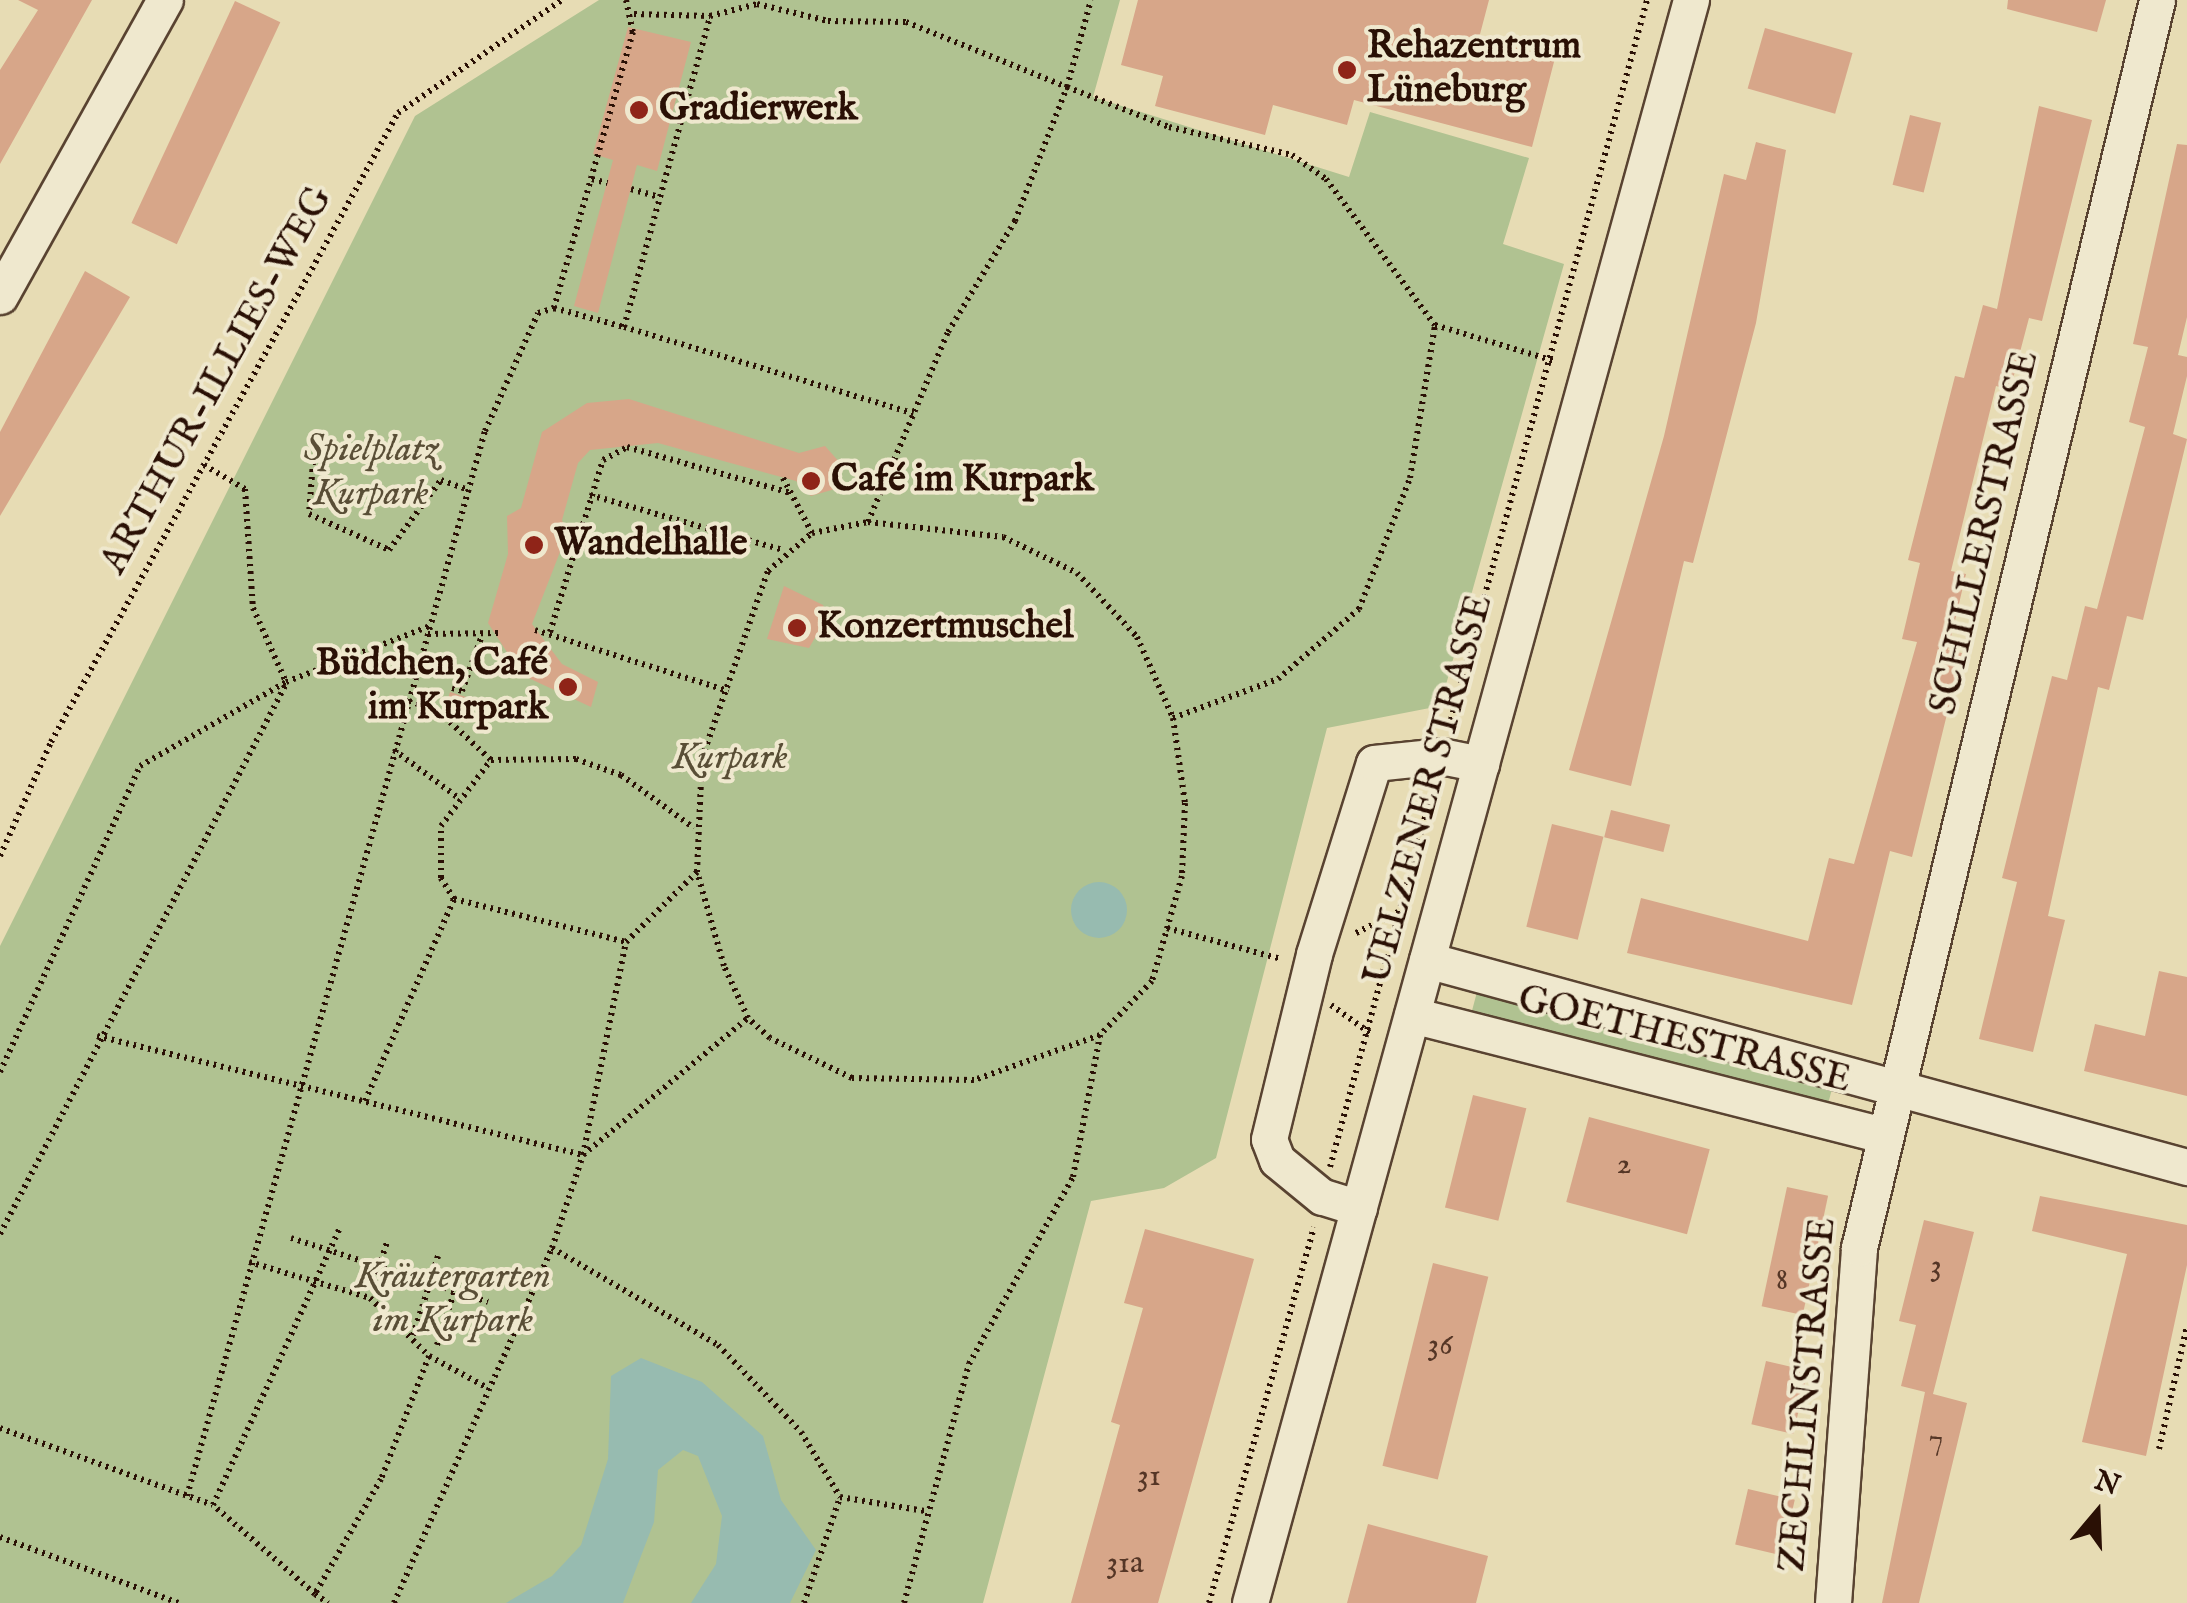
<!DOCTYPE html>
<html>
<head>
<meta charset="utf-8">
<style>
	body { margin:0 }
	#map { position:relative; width:2187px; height:1603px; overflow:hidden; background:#e7dcb4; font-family:"IM FELL English",serif }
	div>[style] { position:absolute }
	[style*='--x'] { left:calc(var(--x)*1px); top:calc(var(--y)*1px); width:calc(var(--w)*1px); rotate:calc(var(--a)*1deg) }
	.green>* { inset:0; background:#b0c291; transform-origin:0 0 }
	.water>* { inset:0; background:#97bbb0 }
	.round { border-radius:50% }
	.building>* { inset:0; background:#d7a689; transform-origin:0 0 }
	.path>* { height:6px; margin-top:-3px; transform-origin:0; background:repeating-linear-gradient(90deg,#2a1005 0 2.5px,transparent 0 7.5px) }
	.roads { filter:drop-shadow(2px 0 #594331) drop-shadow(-2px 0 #594331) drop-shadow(0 2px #594331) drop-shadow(0 -2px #594331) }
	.minor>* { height:35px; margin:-17.5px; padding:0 17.5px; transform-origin:17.5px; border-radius:17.5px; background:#efe8ce }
	.dots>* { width:28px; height:28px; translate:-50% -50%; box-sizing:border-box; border:5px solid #efe8ce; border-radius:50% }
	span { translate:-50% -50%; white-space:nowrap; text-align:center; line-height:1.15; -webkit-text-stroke:8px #efe8ce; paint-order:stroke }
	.number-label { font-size:32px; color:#553626 }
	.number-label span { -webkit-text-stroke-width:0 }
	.poi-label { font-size:38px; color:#2a1005; font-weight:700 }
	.left { translate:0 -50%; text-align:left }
	.right { translate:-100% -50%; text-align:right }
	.street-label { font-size:38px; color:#2a1005 }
	.park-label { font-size:38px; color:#594e36; font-style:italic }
	.north { position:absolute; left:2047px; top:1463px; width:100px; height:100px; -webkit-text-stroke:8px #efe8ce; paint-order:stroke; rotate:19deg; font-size:28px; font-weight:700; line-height:40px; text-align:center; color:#2a1005 }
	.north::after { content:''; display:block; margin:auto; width:35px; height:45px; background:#2a1005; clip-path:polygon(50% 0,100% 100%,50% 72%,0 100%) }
</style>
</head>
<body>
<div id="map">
	<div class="green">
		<div style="clip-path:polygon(599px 0,1120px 0,1093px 97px,1349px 177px,1370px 112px,1529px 158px,1503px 244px,1564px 264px,1440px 706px,1327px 728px,1216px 1158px,1164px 1188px,1091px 1201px,983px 1603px,0 1603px,0 946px,415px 116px)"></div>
		<div style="left:1477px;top:992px;width:368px;height:23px;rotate:15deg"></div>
	</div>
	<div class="water">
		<div class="round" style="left:1071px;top:882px;width:56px;height:56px"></div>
		<div style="clip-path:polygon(641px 1358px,702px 1382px,763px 1436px,781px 1500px,816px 1550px,790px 1603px,691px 1603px,716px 1564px,722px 1516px,698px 1456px,683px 1450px,658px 1470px,654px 1522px,623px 1603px,506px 1603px,552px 1576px,581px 1545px,608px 1459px,611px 1376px)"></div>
	</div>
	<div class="building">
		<div style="clip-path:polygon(18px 0,92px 0,0 164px,0 70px,38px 10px)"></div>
		<div style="clip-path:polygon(1138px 0,1489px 0,1479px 38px,1555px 58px,1532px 147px,1354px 100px,1347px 125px,1273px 105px,1265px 135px,1155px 106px,1163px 76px,1121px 65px)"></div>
		<div style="clip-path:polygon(2008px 0,2106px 0,2097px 32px,2007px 9px)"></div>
		<div style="left:235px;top:1px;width:50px;height:245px;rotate:25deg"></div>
		<div style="clip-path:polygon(628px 27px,691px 42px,657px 171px,637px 165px,598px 313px,574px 306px,613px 160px,593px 154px)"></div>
		<div style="left:1765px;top:28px;width:91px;height:63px;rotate:16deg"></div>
		<div style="clip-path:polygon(2039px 106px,2092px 120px,2042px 321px,2029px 318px,2010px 390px,1996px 386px,1951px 571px,1966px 574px,1948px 650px,1962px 653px,1912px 857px,1890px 851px,1852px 1005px,1627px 953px,1641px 898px,1808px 941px,1829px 858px,1854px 864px,1917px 642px,1902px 639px,1920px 563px,1908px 560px,1955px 376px,1964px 378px,1983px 305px,1997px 309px)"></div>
		<div style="left:1910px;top:115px;width:32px;height:72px;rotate:14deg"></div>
		<div style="clip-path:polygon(1756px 142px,1786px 150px,1756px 323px,1693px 563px,1684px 561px,1631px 786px,1569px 770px,1664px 436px,1724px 174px,1746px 180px)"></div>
		<div style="clip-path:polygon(2177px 144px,2187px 145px,2187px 317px,2178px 355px,2187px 357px,2187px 376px,2173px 434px,2187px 439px,2143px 620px,2127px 616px,2109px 690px,2098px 687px,2048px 916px,2065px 920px,2033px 1052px,1979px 1039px,2017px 882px,2002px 878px,2052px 676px,2067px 680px,2085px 606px,2097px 609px,2145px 427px,2129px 422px,2148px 347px,2133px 344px)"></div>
		<div style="clip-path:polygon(85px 271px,130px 297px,0 516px,0 432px)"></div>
		<div style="clip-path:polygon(629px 399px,799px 453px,825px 446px,842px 465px,835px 489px,811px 496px,796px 481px,658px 443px,590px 450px,578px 463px,562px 520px,567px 534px,532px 624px,562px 664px,598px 682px,591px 707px,522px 675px,488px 623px,508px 554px,507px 516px,521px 508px,542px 432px,587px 403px)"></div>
		<div style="clip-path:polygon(784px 586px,823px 605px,827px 617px,809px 648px,767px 639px)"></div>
		<div style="left:450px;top:692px;width:27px;height:24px;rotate:17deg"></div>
		<div style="left:1611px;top:810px;width:61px;height:28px;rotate:14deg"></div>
		<div style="left:1552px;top:824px;width:53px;height:106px;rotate:14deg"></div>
		<div style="clip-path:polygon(2159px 971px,2187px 977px,2187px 1096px,2084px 1071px,2095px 1024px,2145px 1036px)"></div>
		<div style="left:1473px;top:1095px;width:55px;height:116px;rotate:14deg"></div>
		<div style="left:1589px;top:1117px;width:125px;height:88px;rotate:15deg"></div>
		<div style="left:1787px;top:1187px;width:42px;height:122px;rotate:12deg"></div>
		<div style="clip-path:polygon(2040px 1196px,2187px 1225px,2187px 1265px,2146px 1456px,2082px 1442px,2127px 1254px,2032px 1231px)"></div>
		<div style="clip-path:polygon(1924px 1220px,1974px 1232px,1933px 1394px,1967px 1403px,1919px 1603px,1882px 1603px,1925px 1392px,1901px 1386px,1916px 1325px,1899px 1321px)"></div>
		<div style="clip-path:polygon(1145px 1229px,1254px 1259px,1158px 1603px,1071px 1603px,1120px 1425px,1111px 1422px,1143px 1308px,1124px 1303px)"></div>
		<div style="left:1433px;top:1263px;width:57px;height:209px;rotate:14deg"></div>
		<div style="left:1766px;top:1361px;width:43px;height:65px;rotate:13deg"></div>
		<div style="left:1748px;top:1489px;width:48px;height:57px;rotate:13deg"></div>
		<div style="clip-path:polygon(1368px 1524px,1488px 1556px,1476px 1603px,1347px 1603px)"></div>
	</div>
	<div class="path">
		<div style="--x:626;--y:0;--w:33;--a:78"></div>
		<div style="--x:633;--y:32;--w:287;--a:106"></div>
		<div style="--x:554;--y:308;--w:73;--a:15.2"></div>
		<div style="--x:624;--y:327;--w:323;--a:-74.5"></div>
		<div style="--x:710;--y:16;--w:49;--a:-14.3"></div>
		<div style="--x:757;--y:4;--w:73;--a:13.5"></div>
		<div style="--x:828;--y:21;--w:78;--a:0.7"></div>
		<div style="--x:906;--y:22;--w:174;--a:22"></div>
		<div style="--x:1067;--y:87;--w:90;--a:-74.6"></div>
		<div style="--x:634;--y:14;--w:76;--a:1.5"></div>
		<div style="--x:592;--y:179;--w:16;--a:15"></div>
		<div style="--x:631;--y:189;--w:29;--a:16"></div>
		<div style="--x:624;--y:327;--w:302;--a:16.6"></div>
		<div style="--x:313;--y:462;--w:52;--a:94.4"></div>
		<div style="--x:309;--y:514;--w:88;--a:24.2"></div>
		<div style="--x:389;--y:550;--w:87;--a:-53.4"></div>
		<div style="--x:441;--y:480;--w:30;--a:20"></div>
		<div style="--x:204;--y:465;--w:48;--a:30.3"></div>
		<div style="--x:245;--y:489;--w:119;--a:86.2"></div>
		<div style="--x:253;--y:608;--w:81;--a:66"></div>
		<div style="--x:783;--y:478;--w:62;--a:62.2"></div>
		<div style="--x:590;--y:495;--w:201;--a:15.9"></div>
		<div style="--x:868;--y:522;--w:136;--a:6.3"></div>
		<div style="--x:1003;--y:537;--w:82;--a:25.9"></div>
		<div style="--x:1077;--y:573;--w:88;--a:46.8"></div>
		<div style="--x:1137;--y:637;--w:89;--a:66"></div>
		<div style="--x:1173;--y:718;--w:86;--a:82"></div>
		<div style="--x:1185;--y:803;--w:73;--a:92.4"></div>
		<div style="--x:1182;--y:876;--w:109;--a:105.9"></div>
		<div style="--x:1152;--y:981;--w:75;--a:133.9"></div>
		<div style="--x:1100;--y:1035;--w:134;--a:160.3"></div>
		<div style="--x:974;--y:1080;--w:122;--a:-179.1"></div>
		<div style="--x:852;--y:1078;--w:91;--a:-154"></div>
		<div style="--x:770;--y:1038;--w:30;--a:-138"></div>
		<div style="--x:748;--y:1018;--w:57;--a:-114.8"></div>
		<div style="--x:724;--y:966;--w:98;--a:-106"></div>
		<div style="--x:697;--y:872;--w:114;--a:-87.5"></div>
		<div style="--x:702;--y:758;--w:198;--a:-70.6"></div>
		<div style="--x:768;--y:571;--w:58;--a:-40.8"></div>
		<div style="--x:812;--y:533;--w:57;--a:-11.1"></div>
		<div style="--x:868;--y:522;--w:206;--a:-67.2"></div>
		<div style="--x:948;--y:332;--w:130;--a:-58.9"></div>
		<div style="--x:1015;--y:221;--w:144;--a:-68.8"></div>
		<div style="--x:1067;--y:87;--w:110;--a:21.4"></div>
		<div style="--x:1169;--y:127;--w:126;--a:12.8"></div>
		<div style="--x:1292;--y:155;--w:42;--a:35.2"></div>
		<div style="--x:1326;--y:179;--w:182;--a:53.3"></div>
		<div style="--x:1435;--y:325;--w:124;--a:16.8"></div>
		<div style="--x:535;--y:630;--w:203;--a:17.5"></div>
		<div style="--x:550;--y:632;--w:180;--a:-72.9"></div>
		<div style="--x:603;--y:460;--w:27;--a:-28"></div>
		<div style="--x:627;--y:447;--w:170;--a:15.7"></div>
		<div style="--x:428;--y:634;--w:71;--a:-0.8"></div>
		<div style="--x:452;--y:688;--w:10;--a:17"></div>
		<div style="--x:462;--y:691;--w:59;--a:-70.3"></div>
		<div style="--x:409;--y:701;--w:36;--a:19"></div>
		<div style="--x:439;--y:712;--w:71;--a:42.7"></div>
		<div style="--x:1173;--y:718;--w:112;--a:-20.4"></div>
		<div style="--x:1278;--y:679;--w:107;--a:-40.8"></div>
		<div style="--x:1359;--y:609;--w:141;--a:-68.7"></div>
		<div style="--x:1410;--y:478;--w:155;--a:-80.7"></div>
		<div style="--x:1449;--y:727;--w:753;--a:-74.76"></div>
		<div style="--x:394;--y:750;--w:79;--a:36.7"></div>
		<div style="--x:0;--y:856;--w:125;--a:-65.9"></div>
		<div style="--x:51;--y:742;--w:718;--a:-61.12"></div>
		<div style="--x:398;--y:113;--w:199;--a:-34.6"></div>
		<div style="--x:454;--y:899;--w:25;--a:-122"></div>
		<div style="--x:441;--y:878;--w:52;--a:-90"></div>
		<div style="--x:441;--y:826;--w:83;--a:-52.9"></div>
		<div style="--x:491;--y:760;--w:85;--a:-0.7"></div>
		<div style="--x:576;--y:759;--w:48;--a:19.6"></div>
		<div style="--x:621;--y:775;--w:90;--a:36"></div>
		<div style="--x:1167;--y:928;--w:118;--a:15.2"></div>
		<div style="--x:1356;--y:933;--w:47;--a:-26.6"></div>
		<div style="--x:1331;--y:1005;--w:48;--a:35.7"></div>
		<div style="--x:97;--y:1036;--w:500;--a:13.76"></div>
		<div style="--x:0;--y:1072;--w:337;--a:-65.4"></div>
		<div style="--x:140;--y:766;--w:168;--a:-29.9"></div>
		<div style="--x:286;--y:682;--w:155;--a:-21.3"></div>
		<div style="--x:365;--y:1101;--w:221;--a:-66.2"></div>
		<div style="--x:454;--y:899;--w:177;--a:14"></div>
		<div style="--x:583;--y:1155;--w:214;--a:-39.7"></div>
		<div style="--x:1330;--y:1167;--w:393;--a:-74.8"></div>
		<div style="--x:0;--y:1234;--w:620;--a:-62.53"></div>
		<div style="--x:291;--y:1238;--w:146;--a:17.9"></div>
		<div style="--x:430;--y:1283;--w:55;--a:108.1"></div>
		<div style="--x:552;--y:1248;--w:192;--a:30.3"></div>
		<div style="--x:718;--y:1345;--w:120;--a:46.3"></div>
		<div style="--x:801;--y:1432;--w:76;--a:59"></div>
		<div style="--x:840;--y:1497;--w:86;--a:9.4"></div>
		<div style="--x:438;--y:1256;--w:28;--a:107"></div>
		<div style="--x:430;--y:1283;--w:61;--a:18.1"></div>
		<div style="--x:249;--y:1262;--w:126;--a:16.6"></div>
		<div style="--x:370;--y:1298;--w:83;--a:44.5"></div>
		<div style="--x:429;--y:1356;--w:132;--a:111.3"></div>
		<div style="--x:381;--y:1479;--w:133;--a:119.9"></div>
		<div style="--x:315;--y:1594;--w:16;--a:35"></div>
		<div style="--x:372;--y:1289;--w:49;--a:-72.3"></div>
		<div style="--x:437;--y:1345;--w:81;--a:-72"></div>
		<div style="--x:429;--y:1356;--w:65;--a:28.5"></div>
		<div style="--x:0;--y:1428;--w:226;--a:19.9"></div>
		<div style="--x:2159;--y:1449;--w:126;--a:-77.2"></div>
		<div style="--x:187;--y:1496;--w:1106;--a:-74.37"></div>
		<div style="--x:485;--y:431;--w:129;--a:-65.8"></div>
		<div style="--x:538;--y:313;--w:17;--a:-17"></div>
		<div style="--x:0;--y:1537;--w:190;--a:20.3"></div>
		<div style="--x:315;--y:1594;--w:135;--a:-138.9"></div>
		<div style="--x:213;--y:1505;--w:306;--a:-65.4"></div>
		<div style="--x:394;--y:1603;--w:389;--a:-66"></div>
		<div style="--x:552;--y:1248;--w:98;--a:-71.6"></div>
		<div style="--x:583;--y:1155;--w:217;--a:-78.6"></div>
		<div style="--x:626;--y:942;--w:100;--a:-44.6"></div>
		<div style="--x:804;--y:1603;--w:112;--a:-71.2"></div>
		<div style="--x:904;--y:1603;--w:248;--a:-74.8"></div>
		<div style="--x:969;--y:1364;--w:214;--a:-60.9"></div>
		<div style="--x:1073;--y:1177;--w:145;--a:-79.2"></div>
		<div style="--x:1209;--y:1603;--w:390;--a:-74.4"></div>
	</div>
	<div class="roads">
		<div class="minor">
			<div style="--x:0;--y:296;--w:339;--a:-60.9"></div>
			<div style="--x:1427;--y:960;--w:788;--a:15.24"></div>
			<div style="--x:1412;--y:1015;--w:488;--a:14.3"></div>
			<div style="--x:1359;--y:1208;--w:39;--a:-163"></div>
			<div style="--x:1322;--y:1197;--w:58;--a:-140.6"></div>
			<div style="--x:1277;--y:1160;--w:22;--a:-111"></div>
			<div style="--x:1269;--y:1139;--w:190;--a:-76.3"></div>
			<div style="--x:1314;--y:954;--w:200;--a:-72.6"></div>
			<div style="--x:1374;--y:763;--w:67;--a:-6"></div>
			<div style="--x:1441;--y:756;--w:41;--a:11.3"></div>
			<div style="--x:1250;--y:1603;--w:1663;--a:-74.62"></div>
			<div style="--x:1833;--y:1603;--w:356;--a:-85.8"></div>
			<div style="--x:1859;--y:1248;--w:1283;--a:-76.57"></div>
		</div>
	</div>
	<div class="dots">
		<div style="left:1347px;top:70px;background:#8f2418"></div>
		<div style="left:639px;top:110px;background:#8f2418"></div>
		<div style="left:811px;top:481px;background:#8f2418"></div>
		<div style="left:534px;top:545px;background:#8f2418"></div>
		<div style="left:797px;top:628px;background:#8f2418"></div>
		<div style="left:568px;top:687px;background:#8f2418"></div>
	</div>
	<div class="number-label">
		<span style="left:1624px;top:1165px">2</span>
		<span style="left:1936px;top:1267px">3</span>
		<span style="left:1782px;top:1281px">8</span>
		<span style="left:1440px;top:1346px">36</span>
		<span style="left:1936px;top:1441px">7</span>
		<span style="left:1149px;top:1477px">31</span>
		<span style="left:1125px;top:1564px">31a</span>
	</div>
	<div class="poi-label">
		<span class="left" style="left:1367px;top:70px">Rehazentrum<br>Lüneburg</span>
		<span class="left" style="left:659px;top:110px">Gradierwerk</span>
		<span class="left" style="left:831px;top:481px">Café im Kurpark</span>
		<span class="left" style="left:554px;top:545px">Wandelhalle</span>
		<span class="left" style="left:817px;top:628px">Konzertmuschel</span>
		<span class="right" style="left:548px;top:687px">Büdchen, Café<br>im Kurpark</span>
	</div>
	<div class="street-label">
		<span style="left:218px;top:381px;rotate:-61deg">ARTHUR-ILLIES-WEG</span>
		<span style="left:1986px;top:533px;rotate:-77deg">SCHILLERSTRASSE</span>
		<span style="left:1430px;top:790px;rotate:-75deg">UELZENER STRASSE</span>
		<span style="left:1684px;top:1041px;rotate:14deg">GOETHESTRASSE</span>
		<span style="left:1809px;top:1395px;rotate:-85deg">ZECHLINSTRASSE</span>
	</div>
	<div class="park-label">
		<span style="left:371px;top:473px">Spielplatz<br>Kurpark</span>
		<span style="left:730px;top:759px">Kurpark</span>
		<span style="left:453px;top:1300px">Kräutergarten<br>im Kurpark</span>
	</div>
	<div class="north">N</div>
</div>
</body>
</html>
